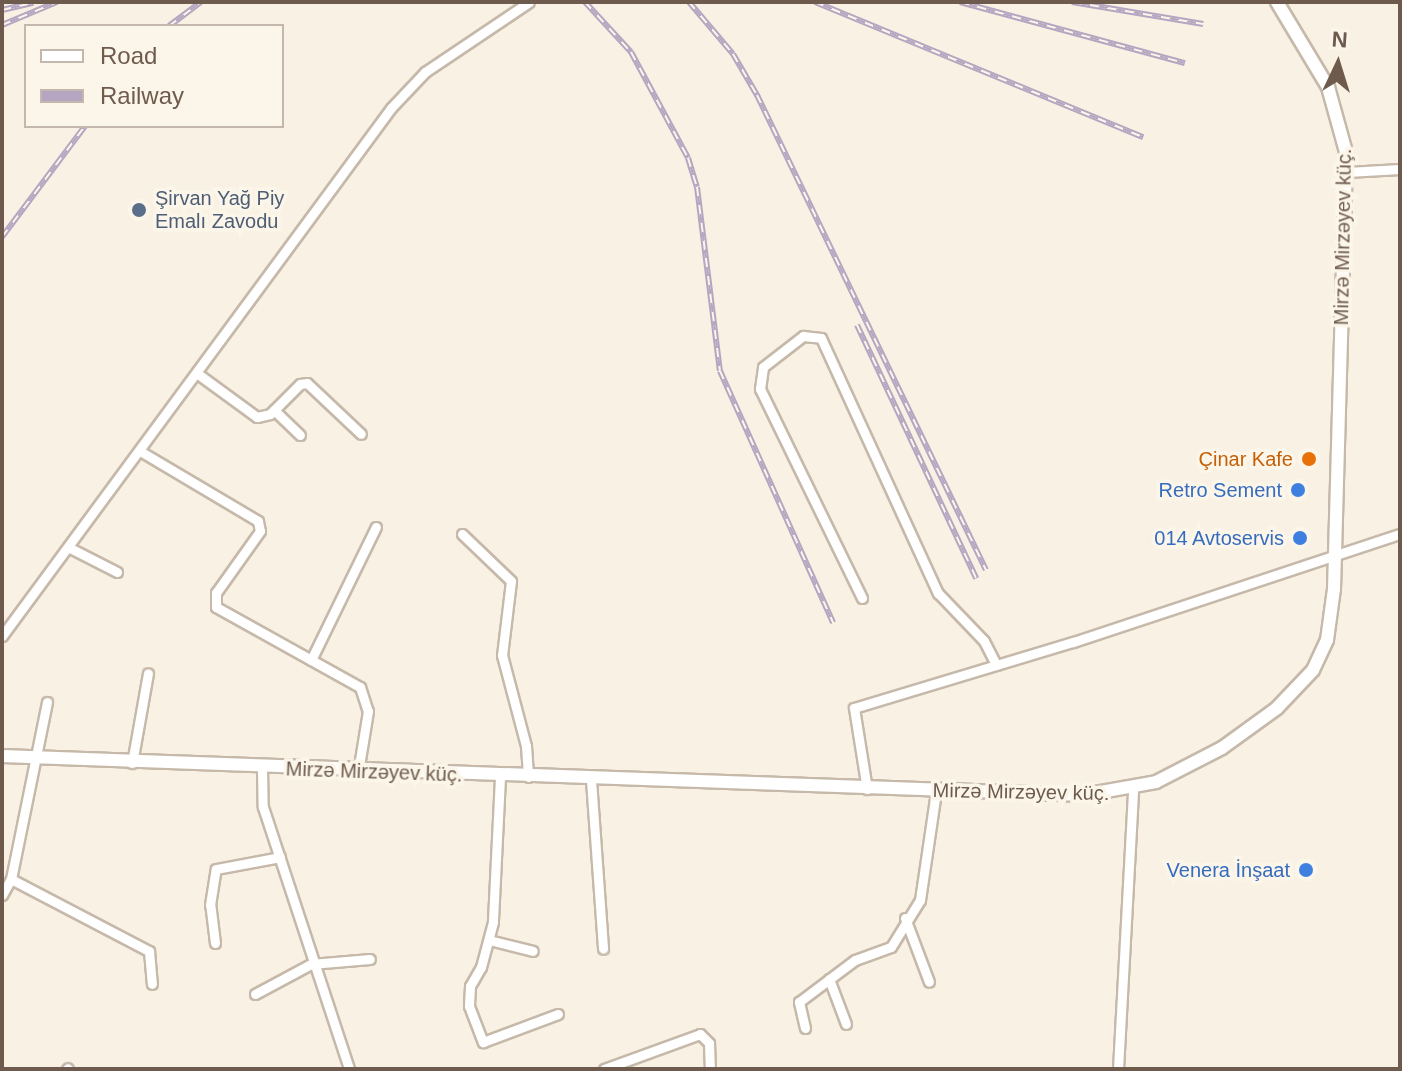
<!DOCTYPE html>
<html>
<head>
<meta charset="utf-8">
<style>
	body { margin:0 }
	#map { position:relative; width:1402px; height:1071px; overflow:hidden; background:#f9f2e4; font-family:Helvetica,sans-serif }
	div>[style] { position:absolute }
	[style*='--x'] { left:calc(var(--x)*1px); top:calc(var(--y)*1px); width:calc(var(--w)*1px); rotate:calc(var(--a)*1deg) }
	.roads { filter:drop-shadow(2px 0 #c6b9aa) drop-shadow(-2px 0 #c6b9aa) drop-shadow(0 2px #c6b9aa) drop-shadow(0 -2px #c6b9aa) }
	.minor>* { height:9px; margin:-4.5px; padding:0 4.5px; transform-origin:4.5px; border-radius:4.5px; background:#fff }
	.secondary>* { height:12px; margin:-6px; padding:0 6px; transform-origin:6px; border-radius:6px; background:#fff }
	.rail>* { height:6px; margin-top:-3px; transform-origin:0; background:repeating-linear-gradient(90deg,#fcf6ea 0 9px,#b6a5c1 0 18px); box-sizing:border-box; border-block:2px solid #b6a5c1 }
	.dots>* { width:22px; height:22px; translate:-50% -50%; box-sizing:border-box; border:4px solid #fcf6ea; border-radius:50% }
	span { translate:-50% -50%; white-space:nowrap; text-align:center; line-height:1.15; -webkit-text-stroke:7px #fcf6ea; paint-order:stroke }
	.service-label { font-size:20px; color:#4e5e75 }
	.left { translate:0 -50%; text-align:left }
	.street-label { font-size:20px; color:#6e5b4d }
	.food-label { font-size:20px; color:#c56008 }
	.right { translate:-100% -50%; text-align:right }
	.shop-label { font-size:20px; color:#366cbe }
	.frame { position:absolute; inset:0; border:4px solid #6e5b4d; pointer-events:none }
	.legend { position:absolute; left:24px; top:24px; width:260px; height:104px; box-sizing:border-box; background:#fcf6ea; border:2px solid #c3b8ab; margin:0; padding:10px 14px; list-style:none; font-size:24px; color:#6e5b4d }
	.legend li { display:flex; align-items:center; gap:16px; height:40px }
	.legend b { width:40px; border:2px solid #c3b8ab }
	.north { position:absolute; left:1298px; top:24px; width:80px; height:80px; -webkit-text-stroke:6px #fcf6ea; paint-order:stroke; rotate:4deg; font-size:22px; font-weight:700; line-height:32px; text-align:center; color:#6e5b4d }
	.north::after { content:''; display:block; margin:auto; width:28px; height:36px; background:#6e5b4d; clip-path:polygon(50% 0,100% 100%,50% 72%,0 100%) }
</style>
</head>
<body>
<div id="map">
	<div class="roads">
		<div class="minor">
			<div style="--x:1347;--y:172;--w:53;--a:-3.2"></div>
			<div style="--x:198;--y:374;--w:73;--a:36.1"></div>
			<div style="--x:257;--y:417;--w:13;--a:-13"></div>
			<div style="--x:270;--y:414;--w:42;--a:-45"></div>
			<div style="--x:300;--y:384;--w:7;--a:-8"></div>
			<div style="--x:307;--y:383;--w:74;--a:43.4"></div>
			<div style="--x:274;--y:410;--w:36;--a:44"></div>
			<div style="--x:140;--y:451;--w:137;--a:30.7"></div>
			<div style="--x:258;--y:521;--w:10;--a:79"></div>
			<div style="--x:260;--y:531;--w:76;--a:125.4"></div>
			<div style="--x:216;--y:593;--w:14;--a:90"></div>
			<div style="--x:216;--y:607;--w:165;--a:29.1"></div>
			<div style="--x:360;--y:687;--w:25;--a:72"></div>
			<div style="--x:368;--y:711;--w:62;--a:99.3"></div>
			<div style="--x:462;--y:534;--w:68;--a:43.8"></div>
			<div style="--x:511;--y:581;--w:75;--a:96.9"></div>
			<div style="--x:502;--y:655;--w:94;--a:75.2"></div>
			<div style="--x:526;--y:746;--w:31;--a:86"></div>
			<div style="--x:68;--y:547;--w:55;--a:27"></div>
			<div style="--x:862;--y:598;--w:233;--a:-116"></div>
			<div style="--x:760;--y:389;--w:22;--a:-82"></div>
			<div style="--x:763;--y:367;--w:51;--a:-37.8"></div>
			<div style="--x:803;--y:336;--w:18;--a:6"></div>
			<div style="--x:821;--y:338;--w:281;--a:65.4"></div>
			<div style="--x:938;--y:593;--w:66;--a:46.2"></div>
			<div style="--x:984;--y:641;--w:27;--a:63"></div>
			<div style="--x:2;--y:636;--w:656;--a:-53.62"></div>
			<div style="--x:391;--y:108;--w:50;--a:-46.6"></div>
			<div style="--x:425;--y:72;--w:125;--a:-33.9"></div>
			<div style="--x:311;--y:660;--w:148;--a:-64"></div>
			<div style="--x:47;--y:702;--w:181;--a:101.5"></div>
			<div style="--x:11;--y:879;--w:156;--a:27.6"></div>
			<div style="--x:149;--y:951;--w:33;--a:85"></div>
			<div style="--x:132;--y:763;--w:91;--a:-79.9"></div>
			<div style="--x:262;--y:768;--w:39;--a:89"></div>
			<div style="--x:263;--y:807;--w:276;--a:71.8"></div>
			<div style="--x:500;--y:777;--w:145;--a:92.8"></div>
			<div style="--x:493;--y:922;--w:47;--a:104.9"></div>
			<div style="--x:481;--y:967;--w:22;--a:120"></div>
			<div style="--x:470;--y:986;--w:20;--a:93"></div>
			<div style="--x:469;--y:1006;--w:39;--a:69"></div>
			<div style="--x:483;--y:1042;--w:80;--a:-20.5"></div>
			<div style="--x:591;--y:780;--w:169;--a:85.9"></div>
			<div style="--x:867;--y:789;--w:82;--a:-99.1"></div>
			<div style="--x:854;--y:708;--w:229;--a:-16.8"></div>
			<div style="--x:1073;--y:642;--w:344;--a:-18.3"></div>
			<div style="--x:2;--y:895;--w:18;--a:-61"></div>
			<div style="--x:905;--y:918;--w:68;--a:69.4"></div>
			<div style="--x:489;--y:940;--w:45;--a:14"></div>
			<div style="--x:215;--y:943;--w:38;--a:-97"></div>
			<div style="--x:210;--y:905;--w:36;--a:-81"></div>
			<div style="--x:216;--y:869;--w:65;--a:-10.6"></div>
			<div style="--x:829;--y:979;--w:48;--a:69.3"></div>
			<div style="--x:255;--y:994;--w:64;--a:-28.2"></div>
			<div style="--x:311;--y:964;--w:59;--a:-4.8"></div>
			<div style="--x:805;--y:1028;--w:27;--a:-103"></div>
			<div style="--x:799;--y:1002;--w:70;--a:-36.9"></div>
			<div style="--x:855;--y:960;--w:38;--a:-20"></div>
			<div style="--x:891;--y:947;--w:55;--a:-58.3"></div>
			<div style="--x:920;--y:900;--w:110;--a:-81.6"></div>
			<div style="--x:67;--y:1069;--w:1;--a:-45"></div>
			<div style="--x:604;--y:1069;--w:102;--a:-20"></div>
			<div style="--x:700;--y:1034;--w:13;--a:45"></div>
			<div style="--x:709;--y:1043;--w:26;--a:88"></div>
			<div style="--x:1118;--y:1069;--w:279;--a:-86.9"></div>
		</div>
		<div class="secondary">
			<div style="--x:2;--y:756;--w:1083;--a:2.06"></div>
			<div style="--x:1084;--y:795;--w:73;--a:-10.2"></div>
			<div style="--x:1156;--y:782;--w:74;--a:-27.3"></div>
			<div style="--x:1222;--y:748;--w:68;--a:-36"></div>
			<div style="--x:1277;--y:708;--w:52;--a:-46.5"></div>
			<div style="--x:1313;--y:670;--w:33;--a:-65"></div>
			<div style="--x:1327;--y:640;--w:51;--a:-82.2"></div>
			<div style="--x:1334;--y:589;--w:437;--a:-88.4"></div>
			<div style="--x:1346;--y:152;--w:67;--a:-105.5"></div>
			<div style="--x:1328;--y:87;--w:99;--a:-121"></div>
		</div>
	</div>
	<div class="rail">
		<div style="--x:585;--y:2;--w:68;--a:47.4"></div>
		<div style="--x:631;--y:52;--w:120;--a:61.7"></div>
		<div style="--x:688;--y:158;--w:30;--a:73"></div>
		<div style="--x:697;--y:187;--w:185;--a:82.9"></div>
		<div style="--x:720;--y:371;--w:276;--a:65.8"></div>
		<div style="--x:689;--y:2;--w:68;--a:49.8"></div>
		<div style="--x:733;--y:54;--w:48;--a:59.7"></div>
		<div style="--x:757;--y:95;--w:527;--a:64.26"></div>
		<div style="--x:815;--y:2;--w:355;--a:22.4"></div>
		<div style="--x:960;--y:2;--w:233;--a:15.2"></div>
		<div style="--x:1072;--y:2;--w:133;--a:9.5"></div>
		<div style="--x:2;--y:10;--w:32;--a:-13"></div>
		<div style="--x:2;--y:25;--w:60;--a:-22.7"></div>
		<div style="--x:169;--y:26;--w:40;--a:-37"></div>
		<div style="--x:2;--y:237;--w:139;--a:-53.2"></div>
		<div style="--x:857;--y:325;--w:280;--a:64.8"></div>
	</div>
	<div class="dots">
		<div style="left:139px;top:210px;background:#5c6f8a"></div>
		<div style="left:1309px;top:459px;background:#e8710a"></div>
		<div style="left:1298px;top:490px;background:#3f7fe0"></div>
		<div style="left:1300px;top:538px;background:#3f7fe0"></div>
		<div style="left:1306px;top:870px;background:#3f7fe0"></div>
	</div>
	<div class="service-label">
		<span class="left" style="left:155px;top:210px">Şirvan Yağ Piy<br>Emalı Zavodu</span>
	</div>
	<div class="street-label">
		<span style="left:1343px;top:237px;rotate:-89deg">Mirzə Mirzəyev küç.</span>
		<span style="left:374px;top:772px;rotate:2deg">Mirzə Mirzəyev küç.</span>
		<span style="left:1021px;top:792px;rotate:1deg">Mirzə Mirzəyev küç.</span>
	</div>
	<div class="food-label">
		<span class="right" style="left:1293px;top:459px">Çinar Kafe</span>
	</div>
	<div class="shop-label">
		<span class="right" style="left:1282px;top:490px">Retro Sement</span>
		<span class="right" style="left:1284px;top:538px">014 Avtoservis</span>
		<span class="right" style="left:1290px;top:870px">Venera İnşaat</span>
	</div>
	<div class="frame"></div>
	<ul class="legend">
	<li><b style="height:10px;background:#fff"></b>Road</li>
	<li><b style="height:10px;background:#b6a5c1"></b>Railway</li>
	</ul>
	<div class="north">N</div>
</div>
</body>
</html>
